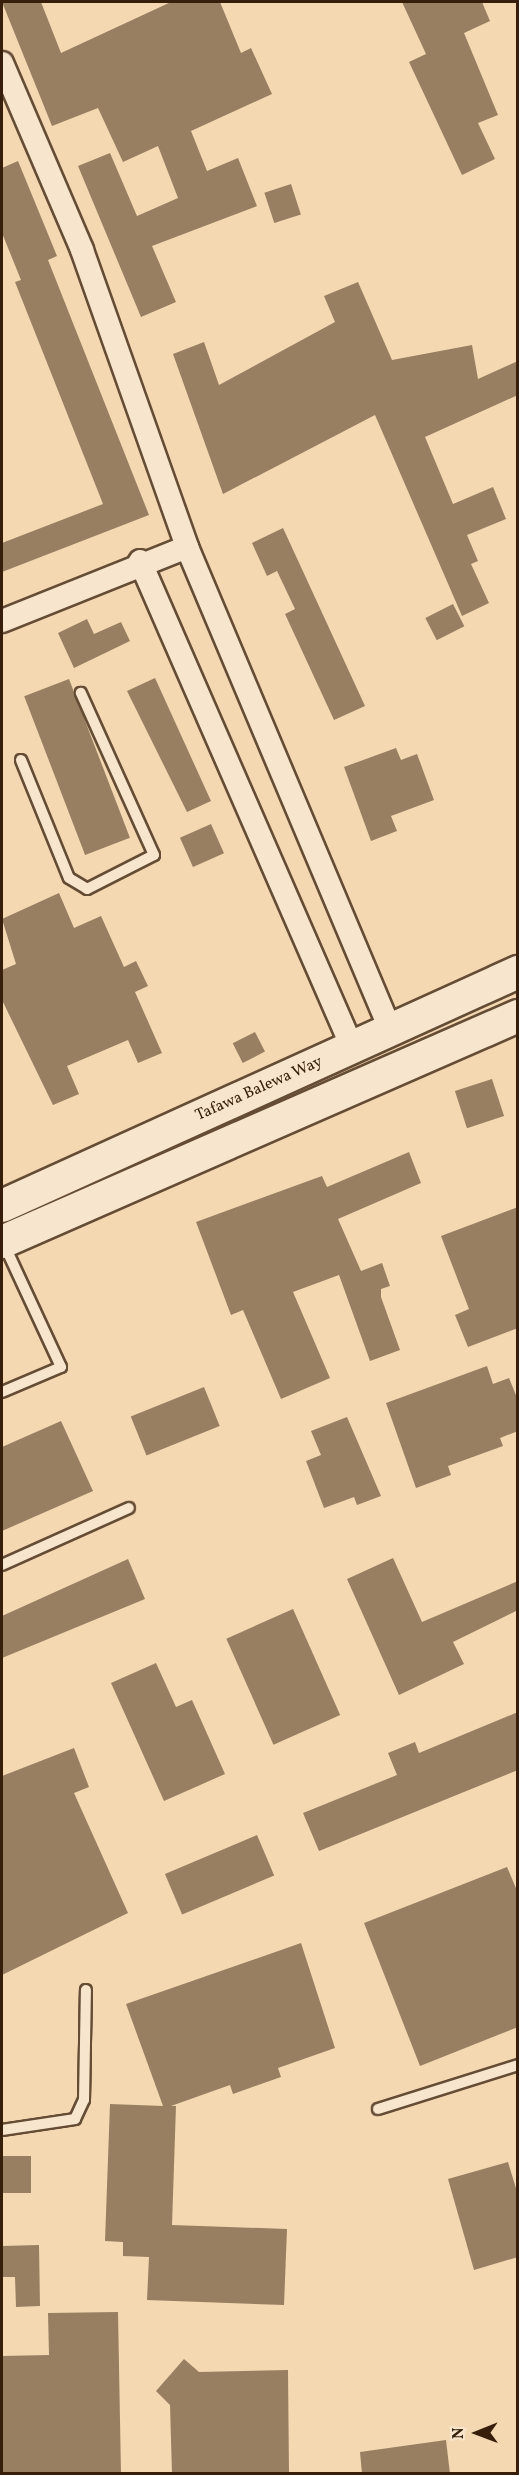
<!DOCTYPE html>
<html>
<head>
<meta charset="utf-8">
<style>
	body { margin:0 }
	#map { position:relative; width:519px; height:2475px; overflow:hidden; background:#f3d8b2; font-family:Vollkorn,serif }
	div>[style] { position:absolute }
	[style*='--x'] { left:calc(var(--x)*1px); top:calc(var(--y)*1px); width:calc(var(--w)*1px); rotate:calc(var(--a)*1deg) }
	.building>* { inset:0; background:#987f62; transform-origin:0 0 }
	.roads { filter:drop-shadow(2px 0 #654c35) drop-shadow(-2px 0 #654c35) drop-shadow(0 2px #654c35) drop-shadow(0 -2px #654c35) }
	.lane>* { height:10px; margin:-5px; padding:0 5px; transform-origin:5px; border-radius:5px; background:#f7e6cd }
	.street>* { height:22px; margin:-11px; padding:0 11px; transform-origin:11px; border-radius:11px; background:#f7e6cd }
	.secondary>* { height:32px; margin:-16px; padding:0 16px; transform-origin:16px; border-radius:16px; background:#f7e6cd }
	span { translate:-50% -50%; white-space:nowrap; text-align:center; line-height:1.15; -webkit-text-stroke:4.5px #f7e6cd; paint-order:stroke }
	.street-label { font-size:16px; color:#361e0b }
	.frame { position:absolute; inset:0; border:3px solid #361e0b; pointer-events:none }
	.north { position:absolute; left:447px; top:2403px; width:60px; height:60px; -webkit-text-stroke:4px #f7e6cd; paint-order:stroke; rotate:269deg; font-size:16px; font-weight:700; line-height:24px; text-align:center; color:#361e0b }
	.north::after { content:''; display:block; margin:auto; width:21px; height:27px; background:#361e0b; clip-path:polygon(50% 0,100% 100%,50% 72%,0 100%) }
</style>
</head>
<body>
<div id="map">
	<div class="building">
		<div style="clip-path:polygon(2px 2px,41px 2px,61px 53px,171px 2px,220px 2px,241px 53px,251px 48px,272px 94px,191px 131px,207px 171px,238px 158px,257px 206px,152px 246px,176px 302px,141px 317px,78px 166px,110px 153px,137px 216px,178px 198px,158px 146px,123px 162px,98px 108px,52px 126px)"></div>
		<div style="clip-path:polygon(402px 2px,482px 2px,490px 21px,464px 33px,498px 115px,478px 123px,495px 159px,462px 175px,409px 62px,426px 54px)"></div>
		<div style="clip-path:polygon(18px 161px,57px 256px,48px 260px,149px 515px,2px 572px,2px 543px,103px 504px,15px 282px,21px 280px,2px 233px,2px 168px)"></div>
		<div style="left:291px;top:184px;width:32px;height:28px;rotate:72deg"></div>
		<div style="clip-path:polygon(358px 282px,392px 360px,472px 345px,478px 379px,518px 361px,518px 395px,425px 437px,453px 504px,493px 487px,506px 519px,467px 535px,478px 561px,471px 564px,489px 603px,462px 616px,375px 415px,223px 494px,173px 354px,204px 342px,219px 385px,335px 322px,324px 296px)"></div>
		<div style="clip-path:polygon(283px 528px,365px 706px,334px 720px,285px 614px,295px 609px,277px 571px,267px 576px,252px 543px)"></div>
		<div style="left:453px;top:604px;width:25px;height:31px;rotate:63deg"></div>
		<div style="clip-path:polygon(87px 619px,94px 634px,121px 622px,130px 641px,74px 668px,58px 633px)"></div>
		<div style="clip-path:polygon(155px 678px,211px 801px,187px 812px,127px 691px)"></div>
		<div style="left:69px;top:679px;width:170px;height:48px;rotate:69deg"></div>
		<div style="clip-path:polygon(396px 748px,401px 760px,417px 754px,434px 800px,391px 816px,397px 831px,371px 841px,344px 767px)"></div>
		<div style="left:211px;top:824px;width:32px;height:34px;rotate:66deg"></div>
		<div style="clip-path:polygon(59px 893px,74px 928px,101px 916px,124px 967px,136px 961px,148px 986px,135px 992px,162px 1053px,138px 1063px,128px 1040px,67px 1066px,79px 1094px,53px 1105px,2px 1000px,2px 970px,16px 964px,2px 919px)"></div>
		<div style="left:255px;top:1032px;width:22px;height:25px;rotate:63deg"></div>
		<div style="left:492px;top:1079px;width:39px;height:39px;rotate:72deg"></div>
		<div style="clip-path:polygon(409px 1152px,421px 1183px,338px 1219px,361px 1271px,382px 1263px,390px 1286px,381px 1289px,381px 1297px,400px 1350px,370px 1361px,339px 1275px,293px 1292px,330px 1378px,281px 1399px,243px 1310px,231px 1315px,196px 1222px,322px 1176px,327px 1187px)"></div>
		<div style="clip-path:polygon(518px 1207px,518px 1328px,468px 1347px,455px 1315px,469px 1309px,441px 1236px)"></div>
		<div style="clip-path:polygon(487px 1366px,493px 1384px,509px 1378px,518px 1400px,518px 1431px,500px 1438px,503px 1446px,448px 1466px,451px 1475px,416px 1488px,386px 1403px)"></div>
		<div style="left:204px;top:1387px;width:42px;height:79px;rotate:68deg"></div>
		<div style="clip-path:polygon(347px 1417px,381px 1496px,357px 1505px,354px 1497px,324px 1508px,306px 1461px,321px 1455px,311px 1431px)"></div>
		<div style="clip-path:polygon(61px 1421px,93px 1491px,2px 1531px,2px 1447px)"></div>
		<div style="clip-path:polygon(393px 1558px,422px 1622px,518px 1581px,518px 1610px,453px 1642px,464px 1664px,399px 1695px,347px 1579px)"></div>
		<div style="clip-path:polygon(128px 1559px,145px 1599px,2px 1658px,2px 1616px)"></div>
		<div style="left:293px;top:1609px;width:116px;height:73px;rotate:66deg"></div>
		<div style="clip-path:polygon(156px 1663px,176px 1707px,192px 1700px,225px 1774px,164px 1801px,111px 1683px)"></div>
		<div style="clip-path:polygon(518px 1712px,518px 1770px,319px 1851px,303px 1813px,397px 1775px,388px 1753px,415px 1742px,419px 1753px)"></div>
		<div style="clip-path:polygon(74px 1748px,89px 1787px,74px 1793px,128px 1913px,2px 1975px,2px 1776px)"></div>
		<div style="left:257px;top:1835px;width:44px;height:100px;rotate:67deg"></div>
		<div style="clip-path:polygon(507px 1867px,518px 1893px,518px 2027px,420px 2066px,364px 1923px)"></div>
		<div style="clip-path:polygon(301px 1943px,335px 2048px,278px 2068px,281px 2077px,233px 2094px,230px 2085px,171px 2106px,176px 2106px,172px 2225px,287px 2229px,284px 2305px,147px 2300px,149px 2257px,123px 2256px,123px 2242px,105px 2241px,110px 2104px,163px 2106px,126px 2004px)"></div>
		<div style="left:2px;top:2156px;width:29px;height:37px"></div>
		<div style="clip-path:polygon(508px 2162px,518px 2195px,518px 2257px,474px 2270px,448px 2179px)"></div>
		<div style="clip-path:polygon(39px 2245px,40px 2306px,16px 2307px,15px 2277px,2px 2277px,2px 2246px)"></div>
		<div style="clip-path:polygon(118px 2312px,121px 2474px,2px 2474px,2px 2356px,49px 2355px,48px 2313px)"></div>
		<div style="clip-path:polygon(184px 2359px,199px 2372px,288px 2370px,289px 2474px,172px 2474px,170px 2405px,156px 2391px)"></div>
		<div style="clip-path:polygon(446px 2440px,450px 2474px,362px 2474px,360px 2452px)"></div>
	</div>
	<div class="roads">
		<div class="lane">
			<div style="--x:21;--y:760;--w:127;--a:67.9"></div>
			<div style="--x:69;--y:878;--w:21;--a:31"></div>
			<div style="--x:87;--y:889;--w:75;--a:-26.9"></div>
			<div style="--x:154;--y:855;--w:178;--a:-114.3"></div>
			<div style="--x:2;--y:1392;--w:64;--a:-23"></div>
			<div style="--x:61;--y:1367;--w:136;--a:-114.9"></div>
			<div style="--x:2;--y:1565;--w:139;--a:-24.2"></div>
			<div style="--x:378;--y:2109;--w:147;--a:-17.4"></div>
			<div style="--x:2;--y:2130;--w:74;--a:-8.6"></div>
			<div style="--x:75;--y:2119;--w:21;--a:-65"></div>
			<div style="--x:84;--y:2100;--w:110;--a:-89"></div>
		</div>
		<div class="street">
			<div style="--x:2;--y:63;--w:203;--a:66.8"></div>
			<div style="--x:82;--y:250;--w:315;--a:70.5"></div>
			<div style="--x:187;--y:547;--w:523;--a:67.16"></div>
			<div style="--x:140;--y:561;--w:530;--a:66.43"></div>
			<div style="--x:2;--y:621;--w:199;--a:-21.8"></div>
		</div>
		<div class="secondary">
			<div style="--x:2;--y:1206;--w:567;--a:-24.39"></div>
			<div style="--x:2;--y:1242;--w:563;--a:-23.65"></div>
		</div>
	</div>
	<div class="street-label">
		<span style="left:259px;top:1089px;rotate:-24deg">Tafawa Balewa Way</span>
	</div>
	<div class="frame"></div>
	<div class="north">N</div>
</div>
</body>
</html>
